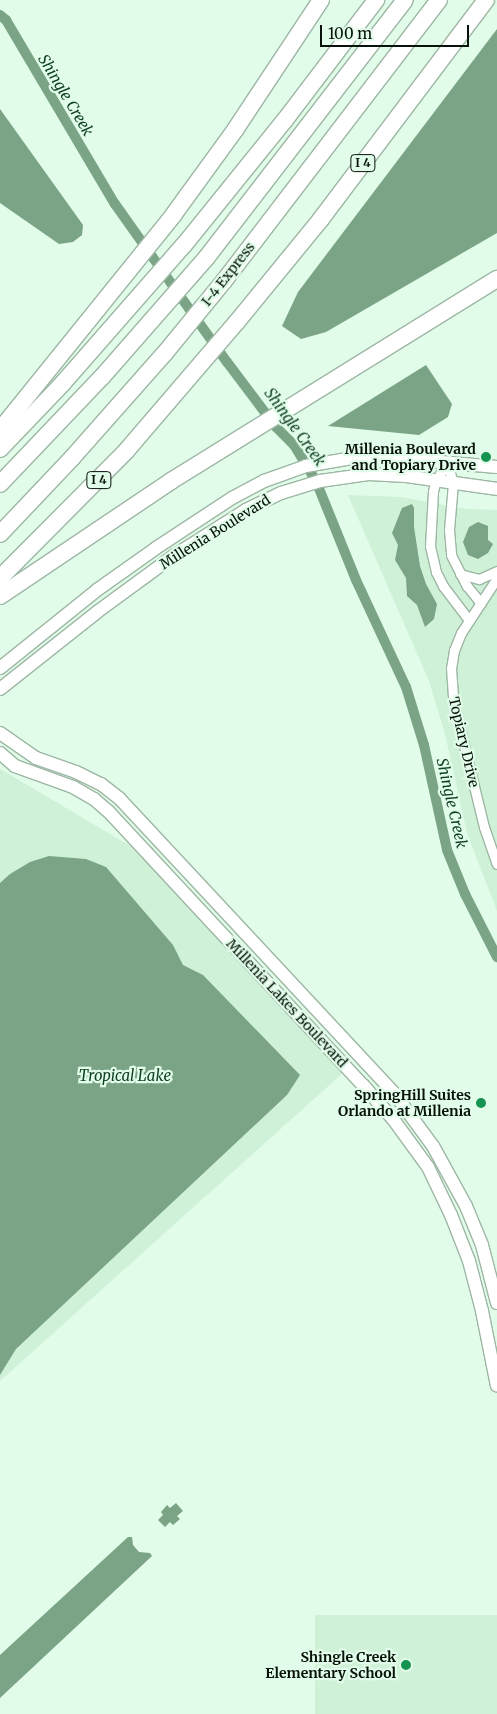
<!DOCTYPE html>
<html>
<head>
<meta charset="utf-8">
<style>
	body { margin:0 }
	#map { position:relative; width:497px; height:1714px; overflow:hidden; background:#e1fce8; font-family:Merriweather,serif }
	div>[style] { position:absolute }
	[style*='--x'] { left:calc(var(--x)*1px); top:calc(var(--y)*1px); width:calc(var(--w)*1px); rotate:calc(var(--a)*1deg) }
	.built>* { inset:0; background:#cff1d7; transform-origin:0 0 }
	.water>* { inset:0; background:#7ba486 }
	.canal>* { height:10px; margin:-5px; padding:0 5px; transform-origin:5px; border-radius:5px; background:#7ba486 }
	.roads { filter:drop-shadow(1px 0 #9db7a4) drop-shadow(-1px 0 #9db7a4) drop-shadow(0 1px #9db7a4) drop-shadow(0 -1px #9db7a4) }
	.street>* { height:9px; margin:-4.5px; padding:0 4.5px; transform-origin:4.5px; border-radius:4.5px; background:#fff }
	.secondary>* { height:12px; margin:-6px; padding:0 6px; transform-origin:6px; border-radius:6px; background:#fff }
	.highway>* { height:16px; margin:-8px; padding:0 8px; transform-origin:8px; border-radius:8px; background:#fff }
	.dots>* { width:14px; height:14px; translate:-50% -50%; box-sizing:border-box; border:2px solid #e1fce8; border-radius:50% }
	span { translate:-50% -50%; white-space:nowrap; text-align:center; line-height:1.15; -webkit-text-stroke:4.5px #e1fce8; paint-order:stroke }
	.shield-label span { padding:1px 4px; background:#e1fce8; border:1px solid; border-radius:4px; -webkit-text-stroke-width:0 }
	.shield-label { font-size:12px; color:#08120b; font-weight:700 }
	.street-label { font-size:14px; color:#08120b }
	.poi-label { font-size:14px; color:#08120b; font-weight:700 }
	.right { translate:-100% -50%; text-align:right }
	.water-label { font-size:15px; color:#104123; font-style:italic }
	.scale { position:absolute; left:320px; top:25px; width:149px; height:22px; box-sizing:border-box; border:2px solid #08120b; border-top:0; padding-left:6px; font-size:15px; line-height:18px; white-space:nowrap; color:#08120b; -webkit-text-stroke:4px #e1fce8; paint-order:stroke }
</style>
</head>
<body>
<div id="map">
	<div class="built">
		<div style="clip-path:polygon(348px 495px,401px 497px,466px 509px,497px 510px,497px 911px,467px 833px,445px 734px,429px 681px)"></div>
		<div style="clip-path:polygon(0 769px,132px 847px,344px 1072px,0 1381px)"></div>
		<div style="left:315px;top:1615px;width:182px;height:99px"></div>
	</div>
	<div class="water">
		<div style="clip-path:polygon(497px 29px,497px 233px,326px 332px,301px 339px,282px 326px,298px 292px)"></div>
		<div style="clip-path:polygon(0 109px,83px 225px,82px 235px,73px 242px,59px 244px,0 203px)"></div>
		<div style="clip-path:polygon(426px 365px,452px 404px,448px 417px,419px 435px,328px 426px)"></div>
		<div style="clip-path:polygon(412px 504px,414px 508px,414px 527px,420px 566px,426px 584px,437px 604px,434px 619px,425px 627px,417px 605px,407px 596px,406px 578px,395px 560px,398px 545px,392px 533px,402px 508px)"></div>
		<div style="clip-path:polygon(478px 522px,488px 526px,488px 540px,493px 544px,488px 553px,478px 559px,468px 555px,463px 542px,469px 527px)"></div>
		<div style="clip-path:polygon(49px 856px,86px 859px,106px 867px,173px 945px,183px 965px,203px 975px,300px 1075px,287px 1095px,16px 1349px,0 1375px,0 883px,10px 874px,30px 862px)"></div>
		<div style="clip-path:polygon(176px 1503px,183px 1511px,177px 1516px,180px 1519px,173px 1525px,170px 1522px,165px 1527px,158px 1520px,163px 1515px,161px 1512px,167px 1505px,170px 1508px)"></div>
		<div style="clip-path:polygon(128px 1537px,132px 1537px,133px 1545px,139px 1552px,150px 1553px,152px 1556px,0 1698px,0 1655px)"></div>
	</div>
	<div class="canal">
		<div style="--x:0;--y:15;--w:8;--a:40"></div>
		<div style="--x:6;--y:20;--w:214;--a:59.4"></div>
		<div style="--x:115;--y:204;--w:194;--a:54.7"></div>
		<div style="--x:227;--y:362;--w:81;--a:53"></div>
		<div style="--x:276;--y:427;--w:25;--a:45"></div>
		<div style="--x:294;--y:445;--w:42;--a:58.6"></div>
		<div style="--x:316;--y:481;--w:107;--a:68"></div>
		<div style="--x:356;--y:580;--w:118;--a:65"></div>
		<div style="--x:406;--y:687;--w:61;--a:72.8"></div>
		<div style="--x:424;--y:745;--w:107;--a:77.6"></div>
		<div style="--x:447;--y:850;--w:48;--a:67.8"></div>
		<div style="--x:465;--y:894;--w:71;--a:63.1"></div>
	</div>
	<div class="roads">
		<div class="street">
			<div style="--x:447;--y:463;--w:20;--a:123"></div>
			<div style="--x:436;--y:480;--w:11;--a:105"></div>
			<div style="--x:433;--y:491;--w:55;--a:93.1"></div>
			<div style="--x:430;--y:546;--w:27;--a:77"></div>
			<div style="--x:436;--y:572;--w:16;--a:63"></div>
			<div style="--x:443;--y:586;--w:43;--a:52.6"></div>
			<div style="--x:447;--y:463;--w:21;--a:73"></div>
			<div style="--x:453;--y:483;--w:47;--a:94.9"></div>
			<div style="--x:449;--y:530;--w:25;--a:85"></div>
			<div style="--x:451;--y:555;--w:35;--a:63"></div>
			<div style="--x:467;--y:586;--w:22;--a:51"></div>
			<div style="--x:460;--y:574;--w:20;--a:15"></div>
			<div style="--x:479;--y:579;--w:20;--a:-24"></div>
			<div style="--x:497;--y:578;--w:66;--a:123.2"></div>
			<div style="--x:461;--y:633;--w:18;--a:112"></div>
			<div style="--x:454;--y:650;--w:18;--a:99"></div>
			<div style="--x:451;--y:668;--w:32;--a:86"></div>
			<div style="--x:453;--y:700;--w:131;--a:76.3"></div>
			<div style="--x:484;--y:827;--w:39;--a:71"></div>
		</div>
		<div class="secondary">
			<div style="--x:0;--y:668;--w:124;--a:-38.8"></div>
			<div style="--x:97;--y:590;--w:72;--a:-35.4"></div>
			<div style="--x:156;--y:548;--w:91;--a:-33.3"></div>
			<div style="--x:232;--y:498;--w:36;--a:-28"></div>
			<div style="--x:264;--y:481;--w:45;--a:-19.7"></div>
			<div style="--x:306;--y:466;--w:48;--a:-9.7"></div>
			<div style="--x:353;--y:458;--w:43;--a:0"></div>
			<div style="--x:396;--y:458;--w:101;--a:5.1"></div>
			<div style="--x:0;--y:689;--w:124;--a:-38.4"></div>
			<div style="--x:97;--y:612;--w:97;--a:-36.2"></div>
			<div style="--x:175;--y:555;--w:84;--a:-32.4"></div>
			<div style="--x:246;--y:510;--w:39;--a:-26"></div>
			<div style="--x:281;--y:493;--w:41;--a:-17.1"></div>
			<div style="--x:320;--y:481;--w:49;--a:-8.1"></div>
			<div style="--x:369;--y:474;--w:36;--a:3"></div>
			<div style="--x:405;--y:476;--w:93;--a:8"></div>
			<div style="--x:0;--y:733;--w:44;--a:34.8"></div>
			<div style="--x:36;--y:758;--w:42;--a:19.3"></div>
			<div style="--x:76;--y:772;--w:28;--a:26"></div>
			<div style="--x:101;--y:784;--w:23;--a:38"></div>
			<div style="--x:119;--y:798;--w:403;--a:47"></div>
			<div style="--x:394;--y:1093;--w:66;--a:53.7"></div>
			<div style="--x:433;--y:1146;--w:68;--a:61.2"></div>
			<div style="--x:466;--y:1206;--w:42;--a:67.7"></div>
			<div style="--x:482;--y:1245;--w:60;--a:75.5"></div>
			<div style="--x:0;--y:753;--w:20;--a:41"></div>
			<div style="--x:15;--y:766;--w:62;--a:19.9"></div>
			<div style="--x:73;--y:787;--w:24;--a:30"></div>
			<div style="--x:94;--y:799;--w:20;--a:41"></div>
			<div style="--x:109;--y:812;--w:373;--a:47.1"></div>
			<div style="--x:363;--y:1085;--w:45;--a:48.6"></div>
			<div style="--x:393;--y:1119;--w:59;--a:53.9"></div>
			<div style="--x:428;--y:1167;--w:53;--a:64.4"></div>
			<div style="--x:451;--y:1215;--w:49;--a:68.6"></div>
			<div style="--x:469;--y:1261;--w:52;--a:75.4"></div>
			<div style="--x:482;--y:1311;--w:76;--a:78.7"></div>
		</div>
		<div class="highway">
			<div style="--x:0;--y:430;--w:277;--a:-51.1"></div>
			<div style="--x:174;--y:214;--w:104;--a:-54"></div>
			<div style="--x:235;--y:130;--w:156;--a:-56.5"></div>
			<div style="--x:0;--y:449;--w:91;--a:-46.3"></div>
			<div style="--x:63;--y:383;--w:184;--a:-48.8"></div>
			<div style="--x:184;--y:245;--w:161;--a:-51.1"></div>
			<div style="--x:285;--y:120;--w:151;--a:-52.8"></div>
			<div style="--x:0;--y:484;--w:148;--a:-46.4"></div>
			<div style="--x:102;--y:377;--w:159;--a:-48.8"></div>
			<div style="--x:207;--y:257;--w:324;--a:-52.4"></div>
			<div style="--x:0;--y:534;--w:105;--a:-46.5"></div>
			<div style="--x:72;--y:458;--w:140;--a:-48.5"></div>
			<div style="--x:165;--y:353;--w:93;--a:-50.7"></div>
			<div style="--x:224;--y:281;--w:354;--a:-52.6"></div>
			<div style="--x:0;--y:578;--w:180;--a:-45.2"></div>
			<div style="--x:127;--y:450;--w:167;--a:-49.4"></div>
			<div style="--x:236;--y:323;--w:134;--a:-50.7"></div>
			<div style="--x:321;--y:219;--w:274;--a:-53"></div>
			<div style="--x:0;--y:596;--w:206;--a:-33.9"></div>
			<div style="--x:171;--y:481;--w:384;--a:-31.8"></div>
		</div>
	</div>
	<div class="dots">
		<div style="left:486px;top:457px;background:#169350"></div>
		<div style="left:481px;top:1103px;background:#169350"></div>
		<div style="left:406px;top:1665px;background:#169350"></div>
	</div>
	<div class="shield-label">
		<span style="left:363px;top:163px">I 4</span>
		<span style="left:99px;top:480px">I 4</span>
	</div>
	<div class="street-label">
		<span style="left:228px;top:274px;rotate:-52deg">I-4 Express</span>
		<span style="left:215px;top:532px;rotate:-32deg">Millenia Boulevard</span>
		<span style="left:464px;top:742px;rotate:77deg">Topiary Drive</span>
		<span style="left:287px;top:1003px;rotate:47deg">Millenia Lakes Boulevard</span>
	</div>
	<div class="poi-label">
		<span class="right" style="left:476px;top:457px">Millenia Boulevard<br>and Topiary Drive</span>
		<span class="right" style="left:471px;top:1103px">SpringHill Suites<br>Orlando at Millenia</span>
		<span class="right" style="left:396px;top:1665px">Shingle Creek<br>Elementary School</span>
	</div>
	<div class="water-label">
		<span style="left:66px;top:95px;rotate:59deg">Shingle Creek</span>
		<span style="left:295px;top:427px;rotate:54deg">Shingle Creek</span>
		<span style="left:452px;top:803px;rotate:77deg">Shingle Creek</span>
		<span style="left:125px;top:1076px">Tropical Lake</span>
	</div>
	<div class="scale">100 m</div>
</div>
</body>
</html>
